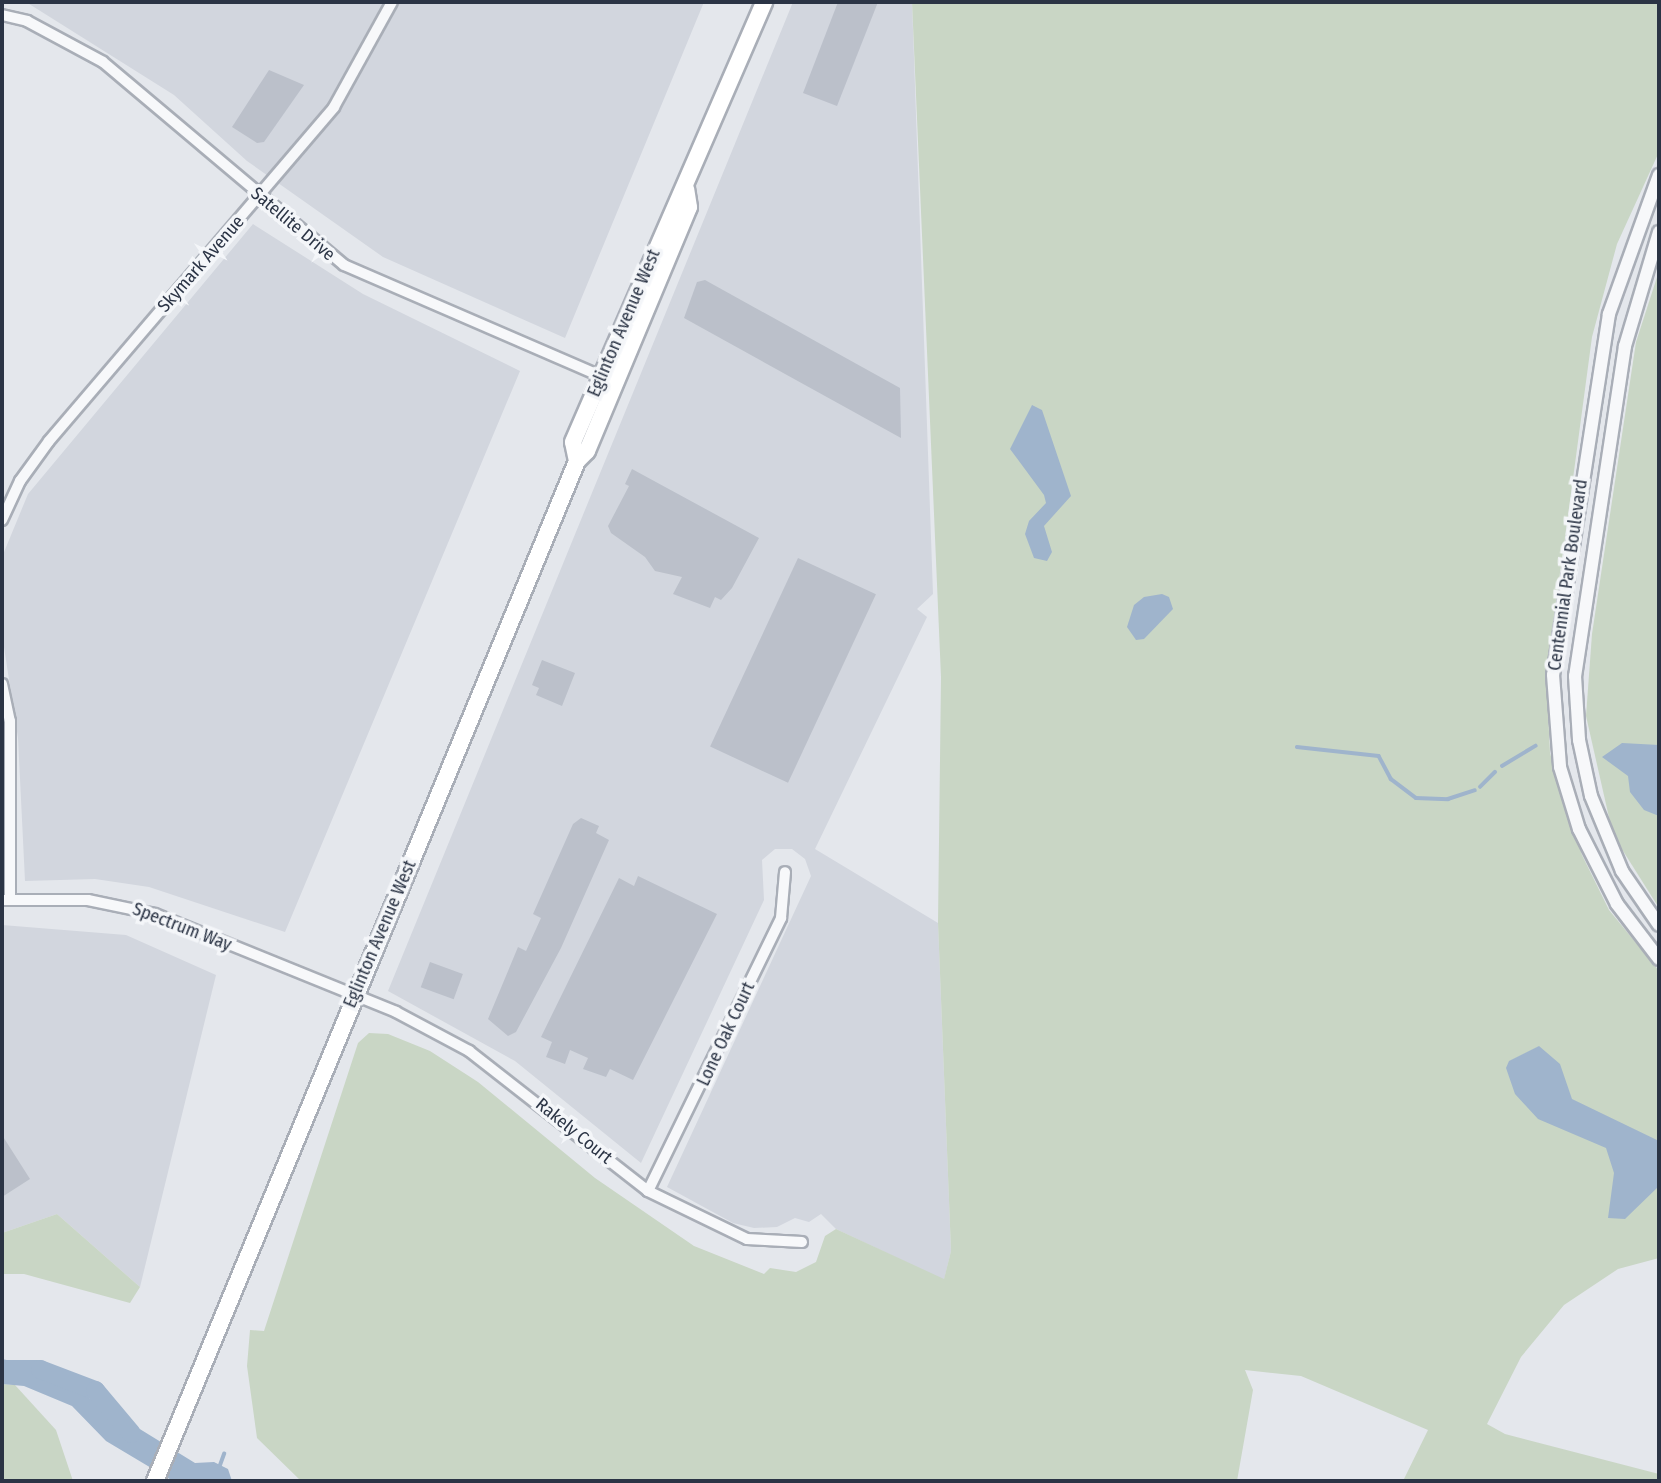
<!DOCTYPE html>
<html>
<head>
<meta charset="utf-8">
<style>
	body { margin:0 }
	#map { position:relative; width:1661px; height:1483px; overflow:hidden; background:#e4e7ec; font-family:"Fira Sans Condensed",sans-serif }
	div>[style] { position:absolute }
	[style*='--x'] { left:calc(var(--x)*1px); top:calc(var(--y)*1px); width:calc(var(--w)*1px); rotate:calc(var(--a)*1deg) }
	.built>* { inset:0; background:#d2d6de }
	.green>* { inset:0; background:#c9d6c5 }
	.water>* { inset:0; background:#9fb4cc }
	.stream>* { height:3.5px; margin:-1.75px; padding:0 1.75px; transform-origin:1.75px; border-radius:1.75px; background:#9fb4cc }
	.river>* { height:19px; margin:-9.5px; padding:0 9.5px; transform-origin:9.5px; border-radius:9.5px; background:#9fb4cc }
	.building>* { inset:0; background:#bbc0ca; transform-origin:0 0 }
	.roads { filter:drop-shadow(2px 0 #a9aeb7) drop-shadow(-2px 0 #a9aeb7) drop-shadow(0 2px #a9aeb7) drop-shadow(0 -2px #a9aeb7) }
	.minor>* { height:10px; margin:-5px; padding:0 5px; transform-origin:5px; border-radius:5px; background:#f7f8fa }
	.tertiary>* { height:12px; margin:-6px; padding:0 6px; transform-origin:6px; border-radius:6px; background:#f7f8fa }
	.primary>* { height:16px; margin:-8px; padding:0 8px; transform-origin:8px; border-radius:8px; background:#fff }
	span { translate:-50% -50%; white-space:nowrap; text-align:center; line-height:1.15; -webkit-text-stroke:7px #f4f6f9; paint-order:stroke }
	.street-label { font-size:18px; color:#2b3445 }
	.frame { position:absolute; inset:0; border:4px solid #2b3445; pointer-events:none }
</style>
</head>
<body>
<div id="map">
	<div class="built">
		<div style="clip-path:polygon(26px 2px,704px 2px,565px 338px,383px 257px,247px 161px,174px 95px)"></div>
		<div style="clip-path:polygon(793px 2px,912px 2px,933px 594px,917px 609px,927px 617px,815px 849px,938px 923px,951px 1251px,944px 1280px,836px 1229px,821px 1214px,809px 1222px,795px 1218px,777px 1227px,754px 1228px,733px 1223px,667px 1187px,811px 876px,805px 859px,792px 849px,775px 849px,762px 860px,764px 900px,641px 1163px,515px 1061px,388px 991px)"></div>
		<div style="clip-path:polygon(253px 224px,363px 294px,520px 371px,285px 932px,149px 887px,95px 879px,25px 881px,18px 738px,2px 634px,2px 557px,28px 494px)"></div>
		<div style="clip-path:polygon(2px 925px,126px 935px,216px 975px,140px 1287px,57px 1214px,2px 1233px)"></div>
	</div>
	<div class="green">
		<div style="clip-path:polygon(912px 2px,1659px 2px,1659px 152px,1617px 244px,1592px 337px,1555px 613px,1548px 711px,1550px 753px,1582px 855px,1609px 910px,1659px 971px,1659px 1258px,1618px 1269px,1564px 1305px,1521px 1357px,1487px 1424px,1505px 1434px,1659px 1474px,1659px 1481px,1403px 1481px,1428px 1430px,1301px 1376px,1245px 1370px,1253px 1390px,1237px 1481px,301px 1481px,257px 1438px,247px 1366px,250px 1330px,264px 1331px,358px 1043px,369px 1033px,388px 1034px,430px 1051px,478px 1082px,595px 1178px,694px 1246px,764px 1274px,770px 1268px,796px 1272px,816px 1262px,825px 1236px,836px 1229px,944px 1279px,951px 1251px,938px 923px,941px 677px)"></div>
		<div style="clip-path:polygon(1659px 271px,1659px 908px,1613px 835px,1586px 716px,1592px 634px,1636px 342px)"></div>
		<div style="clip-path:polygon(57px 1214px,140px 1287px,130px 1303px,24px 1274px,2px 1274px,2px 1233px)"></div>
		<div style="clip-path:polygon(2px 1384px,15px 1385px,56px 1430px,73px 1481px,2px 1481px)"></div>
	</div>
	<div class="water">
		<div style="clip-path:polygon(1032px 405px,1042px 410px,1071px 496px,1044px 526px,1052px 552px,1047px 561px,1034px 558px,1025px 534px,1029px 521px,1046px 503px,1044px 495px,1010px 449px)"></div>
		<div style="clip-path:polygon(1162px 594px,1169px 597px,1173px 609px,1144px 639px,1136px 640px,1127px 627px,1134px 605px,1144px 597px)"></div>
		<div style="clip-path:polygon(1622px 743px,1659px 745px,1659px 816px,1644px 810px,1630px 792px,1628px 776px,1602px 757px)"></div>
		<div style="clip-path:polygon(1539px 1046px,1560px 1064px,1572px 1099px,1659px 1141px,1659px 1186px,1625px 1219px,1608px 1218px,1614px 1173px,1606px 1148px,1538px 1119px,1515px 1094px,1506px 1068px,1509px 1061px)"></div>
		<div style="clip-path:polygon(2px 1359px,39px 1367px,195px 1463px,214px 1462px,228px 1469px,232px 1481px,173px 1481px,106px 1441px,72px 1406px,24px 1386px,2px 1384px)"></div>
	</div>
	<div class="stream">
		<div style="--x:1297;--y:747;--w:82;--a:6.3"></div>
		<div style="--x:1379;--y:756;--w:26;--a:62"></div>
		<div style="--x:1391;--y:779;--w:31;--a:37"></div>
		<div style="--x:1416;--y:798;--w:32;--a:2"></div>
		<div style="--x:1448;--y:799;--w:28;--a:-18"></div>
		<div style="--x:1502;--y:766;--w:39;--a:-31"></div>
		<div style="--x:1480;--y:787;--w:21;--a:-45"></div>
		<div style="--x:219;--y:1468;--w:15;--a:-70"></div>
	</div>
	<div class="river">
		<div style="--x:2;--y:1369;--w:38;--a:0"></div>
		<div style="--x:40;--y:1369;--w:59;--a:20.9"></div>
		<div style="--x:95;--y:1390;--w:56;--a:50.1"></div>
	</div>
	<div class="building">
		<div style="clip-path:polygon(838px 2px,878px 2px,837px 106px,803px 93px)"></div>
		<div style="clip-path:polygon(269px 70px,304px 85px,264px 142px,257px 143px,232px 127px)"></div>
		<div style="clip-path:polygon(705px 280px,900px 388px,901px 438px,684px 318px,697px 282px)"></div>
		<div style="clip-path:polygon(632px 469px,759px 538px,732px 588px,721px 600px,715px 597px,710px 608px,673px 594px,682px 577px,655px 571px,645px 557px,611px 533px,608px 526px,629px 486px,625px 484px)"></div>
		<div style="left:798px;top:558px;width:86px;height:208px;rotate:25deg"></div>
		<div style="clip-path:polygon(542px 660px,575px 673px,562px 706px,536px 695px,539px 688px,532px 685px)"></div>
		<div style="clip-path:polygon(581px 818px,599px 826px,596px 833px,609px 840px,561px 948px,516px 1032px,508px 1036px,488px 1019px,518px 947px,526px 951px,541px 918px,533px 914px,573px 824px)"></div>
		<div style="clip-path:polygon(638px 876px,717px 914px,633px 1080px,610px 1069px,606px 1077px,583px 1069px,588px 1058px,570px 1050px,565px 1064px,546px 1057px,552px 1042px,541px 1037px,619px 878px,634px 886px)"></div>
		<div style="left:430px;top:962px;width:35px;height:27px;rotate:20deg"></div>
		<div style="clip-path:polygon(2px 1135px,30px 1179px,2px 1197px)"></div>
	</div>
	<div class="roads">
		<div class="minor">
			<div style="--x:2;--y:15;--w:26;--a:13"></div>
			<div style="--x:27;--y:21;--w:86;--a:28.3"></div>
			<div style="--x:103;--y:62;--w:315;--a:40.1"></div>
			<div style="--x:344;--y:265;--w:288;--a:23.4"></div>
			<div style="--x:2;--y:520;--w:43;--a:-65.2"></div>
			<div style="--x:20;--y:481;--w:49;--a:-54.1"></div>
			<div style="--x:49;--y:441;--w:439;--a:-49.5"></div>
			<div style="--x:334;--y:107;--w:120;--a:-61.1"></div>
			<div style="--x:2;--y:684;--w:38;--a:78"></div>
			<div style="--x:10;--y:721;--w:177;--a:90"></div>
			<div style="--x:2;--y:900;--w:86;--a:0"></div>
			<div style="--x:88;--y:900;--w:68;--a:11.8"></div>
			<div style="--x:155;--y:914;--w:260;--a:22.1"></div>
			<div style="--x:396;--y:1012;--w:83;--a:28.1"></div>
			<div style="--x:469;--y:1051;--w:227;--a:38"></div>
			<div style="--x:648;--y:1191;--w:110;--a:25.9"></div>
			<div style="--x:747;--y:1239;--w:55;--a:3.1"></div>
			<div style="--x:648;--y:1191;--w:304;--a:-64"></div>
			<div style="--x:781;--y:918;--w:46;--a:-85"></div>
		</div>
		<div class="tertiary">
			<div style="--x:1659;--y:175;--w:148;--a:109.8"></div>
			<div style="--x:1609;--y:314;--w:365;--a:98.8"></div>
			<div style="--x:1553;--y:675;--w:92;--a:85.6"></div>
			<div style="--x:1560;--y:767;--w:65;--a:73"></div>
			<div style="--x:1579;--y:829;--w:84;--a:63.1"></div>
			<div style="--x:1617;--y:904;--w:69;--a:52.6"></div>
			<div style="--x:1659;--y:232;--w:119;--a:106.6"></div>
			<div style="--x:1625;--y:346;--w:334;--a:98.6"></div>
			<div style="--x:1575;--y:676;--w:64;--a:86.4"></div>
			<div style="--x:1579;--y:740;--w:57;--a:77.9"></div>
			<div style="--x:1591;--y:796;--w:81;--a:67.5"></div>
			<div style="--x:1622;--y:871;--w:65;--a:55.6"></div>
		</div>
		<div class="primary">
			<div style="--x:577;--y:461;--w:19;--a:-102"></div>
			<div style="--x:573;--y:442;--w:480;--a:-66.5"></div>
			<div style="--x:155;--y:1481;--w:1104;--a:-67.52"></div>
			<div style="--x:577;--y:461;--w:14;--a:-45"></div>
			<div style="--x:587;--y:451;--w:264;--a:-67.3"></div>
			<div style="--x:689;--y:207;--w:18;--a:-99"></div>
		</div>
	</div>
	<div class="street-label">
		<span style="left:293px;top:224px;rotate:40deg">Satellite Drive</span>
		<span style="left:201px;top:264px;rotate:-49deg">Skymark Avenue</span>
		<span style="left:624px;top:323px;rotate:-67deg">Eglinton Avenue West</span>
		<span style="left:1568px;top:575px;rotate:-82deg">Centennial Park Boulevard</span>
		<span style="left:182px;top:927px;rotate:21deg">Spectrum Way</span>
		<span style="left:380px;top:934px;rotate:-67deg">Eglinton Avenue West</span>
		<span style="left:726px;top:1034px;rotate:-65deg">Lone Oak Court</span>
		<span style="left:574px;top:1131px;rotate:39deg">Rakely Court</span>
	</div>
	<div class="frame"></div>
</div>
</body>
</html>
